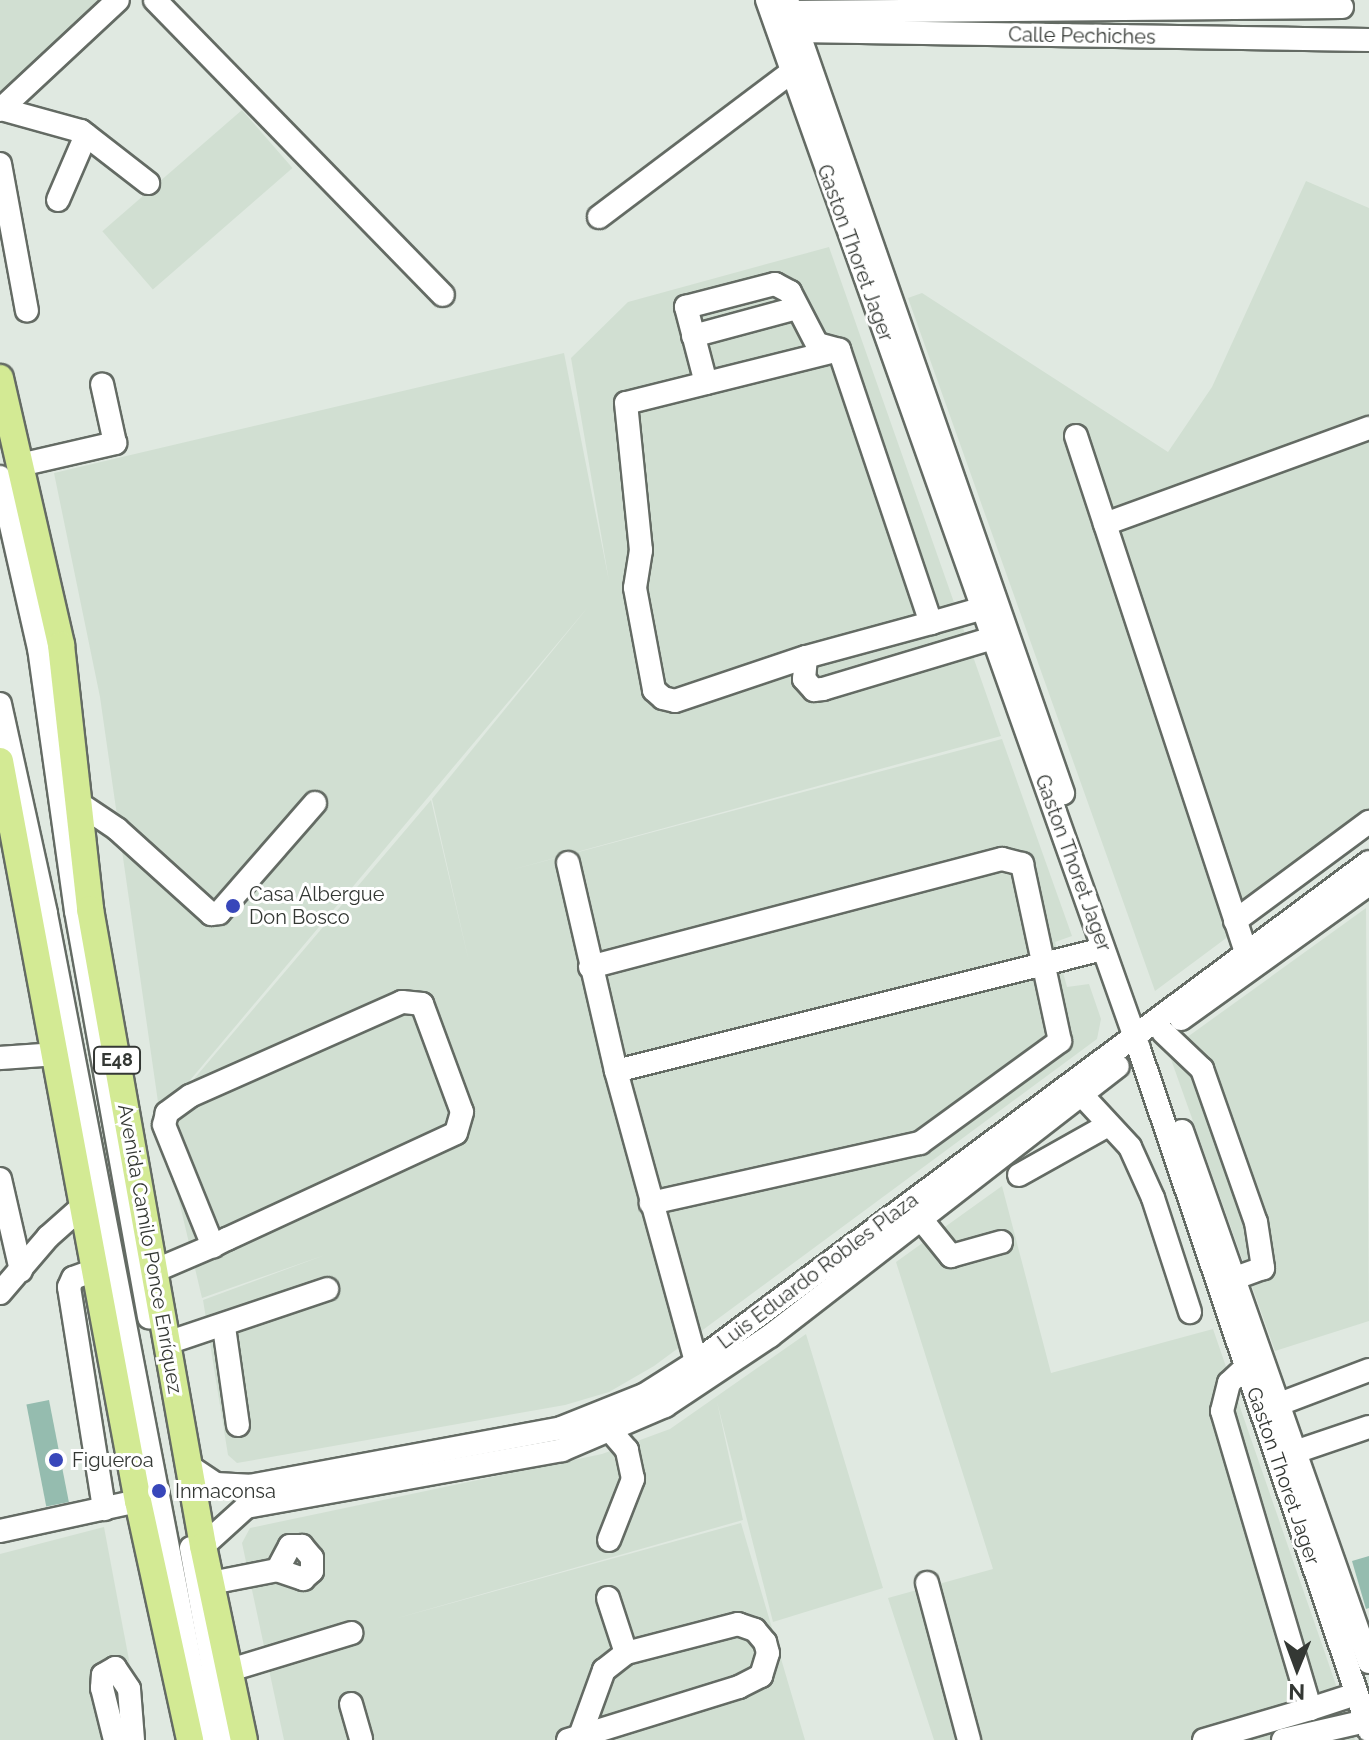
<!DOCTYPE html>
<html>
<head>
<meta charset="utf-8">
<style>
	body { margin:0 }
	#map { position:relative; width:1369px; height:1740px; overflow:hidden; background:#e0e9e1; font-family:Raleway,sans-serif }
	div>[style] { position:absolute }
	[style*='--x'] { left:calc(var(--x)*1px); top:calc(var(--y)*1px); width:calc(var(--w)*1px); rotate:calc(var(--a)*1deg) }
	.built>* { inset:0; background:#d1dfd2; transform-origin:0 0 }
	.building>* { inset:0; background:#95bcaf; transform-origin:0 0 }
	.roads { filter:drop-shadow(2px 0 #646b64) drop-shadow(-2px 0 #646b64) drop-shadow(0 2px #646b64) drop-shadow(0 -2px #646b64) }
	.minor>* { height:22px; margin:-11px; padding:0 11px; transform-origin:11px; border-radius:11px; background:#fff }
	.major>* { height:26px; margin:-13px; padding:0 13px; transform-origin:13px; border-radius:13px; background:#d3ea94 }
	.dots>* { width:22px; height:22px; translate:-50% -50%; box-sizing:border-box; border:4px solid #fff; border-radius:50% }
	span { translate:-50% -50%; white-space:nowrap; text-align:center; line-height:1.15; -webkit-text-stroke:6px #fff; paint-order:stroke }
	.shield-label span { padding:2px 6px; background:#fff; border:2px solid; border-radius:6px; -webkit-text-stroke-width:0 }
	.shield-label { font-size:18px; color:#343834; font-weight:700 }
	.street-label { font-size:20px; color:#343834 }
	.poi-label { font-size:20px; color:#343834 }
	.left { translate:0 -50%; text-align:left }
	.north { position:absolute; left:1257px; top:1628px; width:80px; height:80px; -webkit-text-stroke:6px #fff; paint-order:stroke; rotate:181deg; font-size:22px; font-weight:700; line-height:32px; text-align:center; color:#343834 }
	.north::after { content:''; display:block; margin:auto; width:28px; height:36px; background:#343834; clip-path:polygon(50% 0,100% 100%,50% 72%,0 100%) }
</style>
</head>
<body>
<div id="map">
	<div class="built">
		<div style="clip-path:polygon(0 0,103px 0,0 100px)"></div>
		<div style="left:242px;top:110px;width:77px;height:185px;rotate:49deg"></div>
		<div style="clip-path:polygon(1306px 181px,1369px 208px,1369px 832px,1155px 991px,908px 298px,922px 293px,1168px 452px,1212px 387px)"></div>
		<div style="clip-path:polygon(829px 247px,1001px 736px,511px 870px,1002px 739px,1072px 936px,1055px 942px,1067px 987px,1089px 984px,1101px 1019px,1097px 1039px,654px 1366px,609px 1392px,565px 1405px,237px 1463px,228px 1455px,203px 1300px,325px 1255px,202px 1298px,162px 1129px,165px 1113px,431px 800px,469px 962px,432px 799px,588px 607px,160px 1116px,100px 697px,54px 473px,564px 353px,609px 581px,571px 358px,628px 302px)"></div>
		<div style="clip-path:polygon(1366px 908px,1369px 1321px,1275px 1351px,1168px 1051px)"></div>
		<div style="clip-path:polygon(1002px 1186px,1051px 1373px,1213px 1329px,1355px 1740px,934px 1740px,888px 1598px,993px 1569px,896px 1262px)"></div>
		<div style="clip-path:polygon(806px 1334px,883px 1588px,773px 1622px,717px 1402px,743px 1520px,394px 1619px,741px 1523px,805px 1740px,284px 1740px,242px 1543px,250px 1528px,602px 1454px,670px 1429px)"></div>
		<div style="clip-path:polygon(104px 1527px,144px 1740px,0 1740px,0 1554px)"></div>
	</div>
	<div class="building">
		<div style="left:49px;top:1400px;width:104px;height:23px;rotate:79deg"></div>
		<div style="clip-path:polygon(1369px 1556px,1369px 1608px,1366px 1609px,1352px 1561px)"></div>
	</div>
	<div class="roads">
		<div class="minor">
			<div style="--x:155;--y:0;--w:412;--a:45.7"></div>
			<div style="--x:767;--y:0;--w:1113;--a:70.47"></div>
			<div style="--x:1139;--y:1049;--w:719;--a:71.34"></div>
			<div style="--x:787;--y:0;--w:840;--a:70.81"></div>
			<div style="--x:790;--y:12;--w:552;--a:-0.52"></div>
			<div style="--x:796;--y:31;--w:573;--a:0.9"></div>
			<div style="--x:1;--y:109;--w:83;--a:15.4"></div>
			<div style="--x:81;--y:131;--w:85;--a:37.8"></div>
			<div style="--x:0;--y:110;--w:161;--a:-43"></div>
			<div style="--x:0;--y:164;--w:149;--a:79.6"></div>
			<div style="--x:58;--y:200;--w:71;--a:-66.7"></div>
			<div style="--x:599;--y:217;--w:239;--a:-37"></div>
			<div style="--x:693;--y:336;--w:108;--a:-15.1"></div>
			<div style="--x:706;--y:383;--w:79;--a:-104.7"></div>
			<div style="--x:686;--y:307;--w:92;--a:-14.5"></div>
			<div style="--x:775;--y:284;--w:17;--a:28"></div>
			<div style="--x:790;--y:292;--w:59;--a:62.6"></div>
			<div style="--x:817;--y:344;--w:23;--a:15"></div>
			<div style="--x:1076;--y:436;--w:543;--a:71.77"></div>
			<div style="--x:20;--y:465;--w:98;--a:-13"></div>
			<div style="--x:115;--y:443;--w:60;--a:-102.4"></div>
			<div style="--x:0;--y:477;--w:175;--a:77.2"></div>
			<div style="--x:39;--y:648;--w:266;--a:82"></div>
			<div style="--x:76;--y:911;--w:413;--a:79.8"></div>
			<div style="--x:1105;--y:524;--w:281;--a:-20"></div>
			<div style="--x:931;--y:623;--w:288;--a:-108.6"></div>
			<div style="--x:839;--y:350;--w:219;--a:166"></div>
			<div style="--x:626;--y:403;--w:148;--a:84.2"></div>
			<div style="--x:641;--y:550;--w:38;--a:99"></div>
			<div style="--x:635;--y:588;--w:104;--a:79.4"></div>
			<div style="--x:654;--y:690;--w:12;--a:42"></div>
			<div style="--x:663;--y:698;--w:12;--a:14"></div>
			<div style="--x:675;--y:701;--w:138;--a:-18.6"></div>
			<div style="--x:806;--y:657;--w:130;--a:-15.2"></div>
			<div style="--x:931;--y:623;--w:66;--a:-15.9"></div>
			<div style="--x:806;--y:657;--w:22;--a:95"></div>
			<div style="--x:804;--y:679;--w:15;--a:48"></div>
			<div style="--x:814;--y:690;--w:9;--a:-6"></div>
			<div style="--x:823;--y:689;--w:188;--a:-16.7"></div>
			<div style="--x:0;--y:704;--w:215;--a:77.6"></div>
			<div style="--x:46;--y:914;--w:841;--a:79.1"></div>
			<div style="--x:80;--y:804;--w:45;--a:34"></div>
			<div style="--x:117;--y:829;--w:127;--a:42.1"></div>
			<div style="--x:211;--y:914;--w:8;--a:-7"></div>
			<div style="--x:219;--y:913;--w:146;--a:-48.9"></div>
			<div style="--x:568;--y:863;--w:213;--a:77"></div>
			<div style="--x:616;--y:1071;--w:302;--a:74.6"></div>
			<div style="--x:1235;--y:921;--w:167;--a:-36.5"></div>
			<div style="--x:590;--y:967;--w:426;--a:-14.7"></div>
			<div style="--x:1002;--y:859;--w:21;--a:14"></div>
			<div style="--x:1022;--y:864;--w:181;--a:77.9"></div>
			<div style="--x:1060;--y:1041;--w:173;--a:143.9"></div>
			<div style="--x:920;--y:1143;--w:276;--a:167.4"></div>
			<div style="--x:1181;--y:1019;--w:231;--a:-35.7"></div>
			<div style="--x:1163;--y:1032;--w:54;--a:43.5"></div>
			<div style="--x:1202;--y:1069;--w:162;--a:70.6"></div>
			<div style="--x:1256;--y:1222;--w:47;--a:81.3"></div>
			<div style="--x:1263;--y:1268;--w:29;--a:160"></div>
			<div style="--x:0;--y:1058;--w:57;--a:-4"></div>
			<div style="--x:616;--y:1071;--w:502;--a:-14.06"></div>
			<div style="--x:1081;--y:1094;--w:72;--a:47.2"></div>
			<div style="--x:1130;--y:1147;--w:56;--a:65.7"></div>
			<div style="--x:1153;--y:1198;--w:120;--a:72"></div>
			<div style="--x:1182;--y:1131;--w:563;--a:70.6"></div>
			<div style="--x:1019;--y:1175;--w:102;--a:-29.3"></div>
			<div style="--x:0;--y:1179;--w:94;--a:77.1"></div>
			<div style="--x:921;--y:1219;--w:48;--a:51"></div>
			<div style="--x:951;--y:1256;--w:52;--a:-15.6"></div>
			<div style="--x:95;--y:1270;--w:23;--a:160"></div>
			<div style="--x:73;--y:1278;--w:10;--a:114"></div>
			<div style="--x:69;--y:1287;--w:225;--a:81"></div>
			<div style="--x:154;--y:1271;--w:64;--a:-23"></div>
			<div style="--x:213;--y:1246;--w:16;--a:-27"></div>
			<div style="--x:227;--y:1239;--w:252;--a:-24.8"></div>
			<div style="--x:456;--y:1133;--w:22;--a:-74"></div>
			<div style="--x:462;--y:1112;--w:115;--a:-110.3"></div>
			<div style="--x:422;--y:1004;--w:20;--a:-174"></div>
			<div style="--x:402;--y:1002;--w:232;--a:156.1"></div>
			<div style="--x:190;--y:1096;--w:29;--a:144"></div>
			<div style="--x:167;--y:1113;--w:12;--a:104"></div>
			<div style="--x:164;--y:1125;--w:131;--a:68"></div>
			<div style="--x:0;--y:1293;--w:74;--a:-49.4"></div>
			<div style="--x:48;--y:1237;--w:47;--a:-41.5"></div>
			<div style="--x:224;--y:1327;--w:99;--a:81.9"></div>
			<div style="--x:167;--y:1343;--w:169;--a:-18.6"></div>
			<div style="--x:1246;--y:1367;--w:23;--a:137"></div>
			<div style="--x:1229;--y:1383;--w:29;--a:104"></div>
			<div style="--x:1222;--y:1411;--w:311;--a:73.5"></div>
			<div style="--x:1310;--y:1709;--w:48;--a:-18.1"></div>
			<div style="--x:1282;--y:1403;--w:93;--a:-20.8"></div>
			<div style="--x:1298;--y:1451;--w:75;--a:-18.7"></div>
			<div style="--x:189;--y:1466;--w:32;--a:34"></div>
			<div style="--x:216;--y:1484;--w:33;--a:3"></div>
			<div style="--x:249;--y:1486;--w:317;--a:-10.5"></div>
			<div style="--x:561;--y:1428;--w:89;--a:-21.7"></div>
			<div style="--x:644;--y:1395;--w:62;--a:-32.4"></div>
			<div style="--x:696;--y:1362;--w:838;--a:-36.61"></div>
			<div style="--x:0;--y:1531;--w:141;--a:-12.3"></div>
			<div style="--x:609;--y:1540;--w:66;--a:-68.5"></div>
			<div style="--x:633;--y:1479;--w:30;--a:-102"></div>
			<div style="--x:627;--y:1450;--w:23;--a:-131"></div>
			<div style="--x:203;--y:1546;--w:58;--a:-42.2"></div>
			<div style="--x:246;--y:1507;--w:321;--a:-10.2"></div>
			<div style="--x:562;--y:1450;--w:112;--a:-23.1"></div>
			<div style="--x:665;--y:1406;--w:126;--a:-33.7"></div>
			<div style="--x:770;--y:1336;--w:440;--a:-37.8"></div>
			<div style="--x:191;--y:1548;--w:195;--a:79.7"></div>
			<div style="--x:211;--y:1583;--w:67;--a:-11.1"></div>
			<div style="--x:277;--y:1570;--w:28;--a:19"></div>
			<div style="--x:303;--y:1579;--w:12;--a:-42"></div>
			<div style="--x:312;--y:1571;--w:13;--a:-90"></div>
			<div style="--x:312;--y:1558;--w:16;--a:-130"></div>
			<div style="--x:302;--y:1546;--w:12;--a:180"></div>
			<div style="--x:290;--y:1546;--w:27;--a:118"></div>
			<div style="--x:927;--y:1583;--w:163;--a:75"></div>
			<div style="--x:608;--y:1598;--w:58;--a:71.9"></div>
			<div style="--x:230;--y:1670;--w:127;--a:-16.9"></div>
			<div style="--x:351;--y:1704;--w:37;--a:74"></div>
			<div style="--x:115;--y:1740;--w:54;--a:-104"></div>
			<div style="--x:102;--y:1688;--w:13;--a:-86"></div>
			<div style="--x:103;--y:1675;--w:14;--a:-30"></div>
			<div style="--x:115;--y:1668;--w:25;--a:56"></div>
			<div style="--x:129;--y:1689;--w:51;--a:85.5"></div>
			<div style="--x:568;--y:1740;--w:179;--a:-17.2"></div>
			<div style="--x:739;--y:1687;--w:25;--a:-27"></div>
			<div style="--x:761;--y:1676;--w:24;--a:-73"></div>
			<div style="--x:768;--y:1653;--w:11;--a:-105"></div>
			<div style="--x:765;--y:1642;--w:16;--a:-130"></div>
			<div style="--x:755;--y:1630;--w:18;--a:-161"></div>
			<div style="--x:738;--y:1624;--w:116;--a:165.5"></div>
			<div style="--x:626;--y:1653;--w:28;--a:142"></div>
			<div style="--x:604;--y:1670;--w:70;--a:110"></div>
			<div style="--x:1204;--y:1740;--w:110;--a:-16.3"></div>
			<div style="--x:1283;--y:1740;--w:85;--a:-12.9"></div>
		</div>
		<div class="major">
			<div style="--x:0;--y:378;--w:274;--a:77.1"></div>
			<div style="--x:61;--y:645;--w:266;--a:83.7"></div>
			<div style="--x:90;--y:909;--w:647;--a:79.94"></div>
			<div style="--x:203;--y:1546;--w:198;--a:78.1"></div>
			<div style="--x:0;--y:761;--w:753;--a:79.44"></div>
			<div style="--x:138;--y:1501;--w:245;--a:77.7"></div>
		</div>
	</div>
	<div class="dots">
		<div style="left:233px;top:906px;background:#3847ba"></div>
		<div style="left:56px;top:1460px;background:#3847ba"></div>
		<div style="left:159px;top:1491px;background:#3847ba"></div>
	</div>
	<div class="shield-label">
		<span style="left:117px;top:1060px">E48</span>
	</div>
	<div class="street-label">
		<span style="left:1082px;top:36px;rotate:1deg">Calle Pechiches</span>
		<span style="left:855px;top:253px;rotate:70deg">Gaston Thoret Jager</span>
		<span style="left:1073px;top:863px;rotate:70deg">Gaston Thoret Jager</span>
		<span style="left:150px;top:1249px;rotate:80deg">Avenida Camilo Ponce Enríquez</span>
		<span style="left:818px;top:1271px;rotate:-37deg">Luis Eduardo Robles Plaza</span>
		<span style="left:1283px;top:1476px;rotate:71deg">Gaston Thoret Jager</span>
	</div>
	<div class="poi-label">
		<span class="left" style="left:249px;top:906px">Casa Albergue<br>Don Bosco</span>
		<span class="left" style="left:72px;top:1460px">Figueroa</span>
		<span class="left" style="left:175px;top:1491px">Inmaconsa</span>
	</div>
	<div class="north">N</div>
</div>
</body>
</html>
